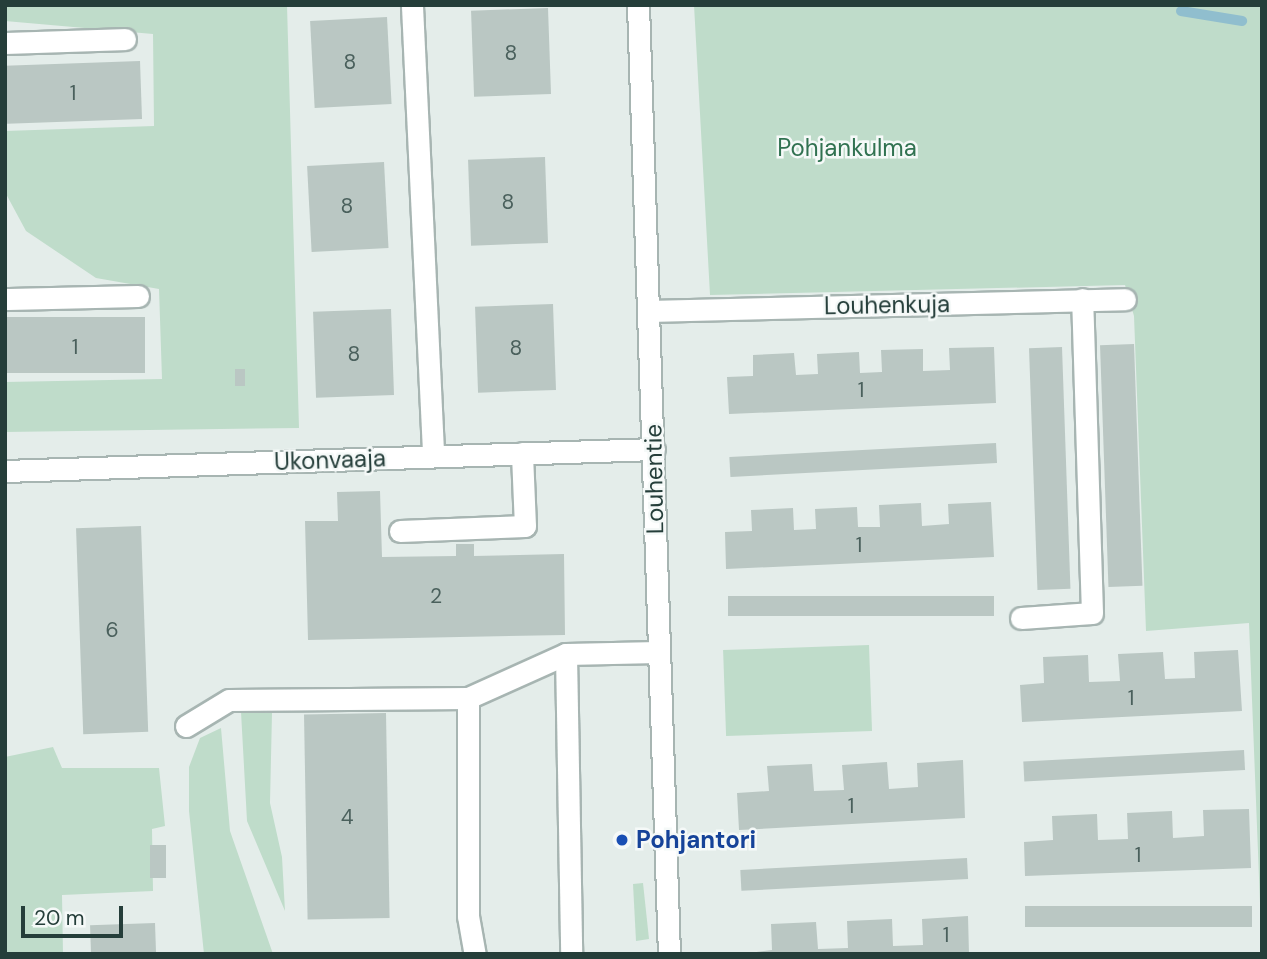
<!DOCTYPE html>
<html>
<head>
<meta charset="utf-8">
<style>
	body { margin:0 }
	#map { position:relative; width:1267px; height:959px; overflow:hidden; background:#e4edea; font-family:"DM Sans",sans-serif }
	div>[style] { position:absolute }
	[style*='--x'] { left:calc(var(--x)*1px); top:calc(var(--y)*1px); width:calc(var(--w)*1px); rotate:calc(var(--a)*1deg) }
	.green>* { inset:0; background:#bfdcca; transform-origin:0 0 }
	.stream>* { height:10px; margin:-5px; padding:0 5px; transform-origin:5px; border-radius:5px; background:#90bece }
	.building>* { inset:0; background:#bac7c3; transform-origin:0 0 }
	.roads { filter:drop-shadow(2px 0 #a7b5b2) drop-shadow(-2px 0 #a7b5b2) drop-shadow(0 2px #a7b5b2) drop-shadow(0 -2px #a7b5b2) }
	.minor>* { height:21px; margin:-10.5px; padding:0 10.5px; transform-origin:10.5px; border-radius:10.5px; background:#fff }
	.dots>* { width:19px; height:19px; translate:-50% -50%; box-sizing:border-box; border:4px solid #f5f9f8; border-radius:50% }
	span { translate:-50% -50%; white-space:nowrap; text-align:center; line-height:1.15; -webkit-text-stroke:5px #f5f9f8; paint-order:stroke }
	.number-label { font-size:21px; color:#4a605c }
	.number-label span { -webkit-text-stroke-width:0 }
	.park-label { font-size:24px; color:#317251 }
	.street-label { font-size:24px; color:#253e3a }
	.transit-label { font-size:24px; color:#164399; font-weight:700 }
	.left { translate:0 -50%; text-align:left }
	.frame { position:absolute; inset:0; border:7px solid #253e3a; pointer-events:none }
	.scale { position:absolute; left:21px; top:906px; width:102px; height:32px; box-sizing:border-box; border:4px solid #253e3a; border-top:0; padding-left:9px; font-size:21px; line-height:24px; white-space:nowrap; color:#253e3a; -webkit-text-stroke:5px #f5f9f8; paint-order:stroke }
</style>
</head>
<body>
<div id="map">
	<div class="green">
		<div style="clip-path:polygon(5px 5px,287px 5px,299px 428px,5px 432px,5px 382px,162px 379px,159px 289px,96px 278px,26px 231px,5px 192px,5px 131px,154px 126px,153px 34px,5px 21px)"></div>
		<div style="clip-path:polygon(694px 5px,1262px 5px,1262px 954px,1249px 623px,1146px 631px,1134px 316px,1125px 285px,710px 295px)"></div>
		<div style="left:869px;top:645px;width:86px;height:146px;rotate:88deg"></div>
		<div style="clip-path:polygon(241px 712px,272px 713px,270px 803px,282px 857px,285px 911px,247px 821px)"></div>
		<div style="clip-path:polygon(221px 728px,230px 831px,273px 954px,204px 954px,189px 811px,189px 767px,200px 738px)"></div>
		<div style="clip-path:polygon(53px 747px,62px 768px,159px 768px,165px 826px,152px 829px,153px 891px,62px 895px,63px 954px,5px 954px,5px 757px)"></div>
		<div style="clip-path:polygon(643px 883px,649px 939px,636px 941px,633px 884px)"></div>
	</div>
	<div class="stream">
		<div style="--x:1181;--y:11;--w:62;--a:9.3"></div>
	</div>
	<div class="building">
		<div style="left:548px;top:8px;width:86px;height:77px;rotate:88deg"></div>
		<div style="left:387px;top:17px;width:87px;height:77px;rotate:87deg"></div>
		<div style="left:140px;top:61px;width:58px;height:135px;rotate:88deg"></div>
		<div style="left:545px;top:157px;width:86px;height:77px;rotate:88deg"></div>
		<div style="left:384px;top:162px;width:86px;height:77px;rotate:87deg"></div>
		<div style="left:553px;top:304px;width:86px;height:78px;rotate:88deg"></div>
		<div style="left:391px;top:309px;width:86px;height:78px;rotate:88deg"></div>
		<div style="left:145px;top:317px;width:56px;height:140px;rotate:90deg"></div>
		<div style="left:1134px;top:344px;width:242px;height:34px;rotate:88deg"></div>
		<div style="clip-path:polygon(994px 347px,996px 403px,729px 414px,727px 377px,753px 376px,753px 355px,794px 353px,796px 375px,818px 374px,817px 354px,859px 352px,860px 373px,882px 372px,881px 350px,923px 349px,923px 371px,950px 370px,949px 348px)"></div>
		<div style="left:1062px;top:347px;width:242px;height:33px;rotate:88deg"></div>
		<div style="left:235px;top:369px;width:10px;height:17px"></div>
		<div style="left:996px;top:443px;width:20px;height:267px;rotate:87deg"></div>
		<div style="clip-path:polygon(380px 491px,382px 557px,456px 556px,456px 544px,474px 544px,474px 556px,564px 554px,565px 635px,308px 640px,305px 521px,338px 521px,337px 492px)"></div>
		<div style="clip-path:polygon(991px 502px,994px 557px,726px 569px,725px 532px,752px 531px,751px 510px,793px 508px,794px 530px,816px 529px,815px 509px,857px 507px,858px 527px,880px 527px,879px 505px,921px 503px,922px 526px,949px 524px,948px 504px)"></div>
		<div style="left:141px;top:526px;width:206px;height:65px;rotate:88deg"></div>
		<div style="left:994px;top:596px;width:20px;height:266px;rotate:90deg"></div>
		<div style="clip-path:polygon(1238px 650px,1242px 711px,1022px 722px,1020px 685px,1044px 683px,1043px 657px,1088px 655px,1089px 682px,1120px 681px,1118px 654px,1163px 652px,1165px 679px,1195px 678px,1194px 652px)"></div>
		<div style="left:386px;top:713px;width:205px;height:82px;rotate:89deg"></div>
		<div style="left:1244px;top:750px;width:20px;height:221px;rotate:87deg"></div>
		<div style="clip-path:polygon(963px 760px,965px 818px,739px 830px,737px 793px,769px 791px,767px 766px,812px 764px,814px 791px,844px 790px,842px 765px,887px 762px,889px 789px,918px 787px,917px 763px)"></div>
		<div style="clip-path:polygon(1249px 809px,1251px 868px,1025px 876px,1024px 842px,1053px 840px,1052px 816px,1097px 814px,1098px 840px,1128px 839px,1127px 813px,1172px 811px,1173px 838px,1204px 836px,1203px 810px)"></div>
		<div style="left:150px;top:845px;width:16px;height:33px"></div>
		<div style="left:967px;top:858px;width:21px;height:227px;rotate:87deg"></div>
		<div style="left:1252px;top:906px;width:21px;height:227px;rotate:90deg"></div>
		<div style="clip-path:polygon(968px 916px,969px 954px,741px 954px,772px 950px,771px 924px,816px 922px,818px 949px,848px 948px,847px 921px,892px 919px,893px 946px,923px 945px,922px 919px)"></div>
		<div style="left:155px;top:923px;width:31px;height:65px;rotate:88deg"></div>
	</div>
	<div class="roads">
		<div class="minor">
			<div style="--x:638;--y:5;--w:950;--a:88.13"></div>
			<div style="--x:412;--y:6;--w:450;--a:87.3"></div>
			<div style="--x:5;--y:43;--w:120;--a:-1.9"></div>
			<div style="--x:5;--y:299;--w:133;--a:-1.3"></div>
			<div style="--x:649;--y:311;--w:476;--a:-1.4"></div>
			<div style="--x:5;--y:471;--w:649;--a:-1.94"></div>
			<div style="--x:400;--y:531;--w:125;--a:-2.3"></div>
			<div style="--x:525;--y:526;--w:73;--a:-92.4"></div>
			<div style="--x:1021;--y:618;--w:71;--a:-4"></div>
			<div style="--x:1092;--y:613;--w:314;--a:-91.8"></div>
			<div style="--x:566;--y:654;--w:300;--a:89"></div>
			<div style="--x:468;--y:698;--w:218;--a:90"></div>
			<div style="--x:468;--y:916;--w:39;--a:80"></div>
			<div style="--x:186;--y:726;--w:50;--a:-31.2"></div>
			<div style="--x:229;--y:700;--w:239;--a:-0.5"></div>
			<div style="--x:468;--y:698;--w:107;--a:-24.2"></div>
			<div style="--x:566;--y:654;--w:92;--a:-1.2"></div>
		</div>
	</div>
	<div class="dots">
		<div style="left:622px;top:840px;background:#1a4fb4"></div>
	</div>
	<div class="number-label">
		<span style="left:511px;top:53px">8</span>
		<span style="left:350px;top:62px">8</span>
		<span style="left:73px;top:93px">1</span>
		<span style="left:508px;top:202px">8</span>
		<span style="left:347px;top:206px">8</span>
		<span style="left:75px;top:347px">1</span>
		<span style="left:516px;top:348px">8</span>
		<span style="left:354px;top:354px">8</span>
		<span style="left:861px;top:390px">1</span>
		<span style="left:859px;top:545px">1</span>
		<span style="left:436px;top:596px">2</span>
		<span style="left:112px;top:630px">6</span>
		<span style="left:1131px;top:698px">1</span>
		<span style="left:851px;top:806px">1</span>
		<span style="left:347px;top:817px">4</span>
		<span style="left:1138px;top:855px">1</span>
		<span style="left:946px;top:935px">1</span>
	</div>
	<div class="park-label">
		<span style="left:847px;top:148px">Pohjankulma</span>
	</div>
	<div class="street-label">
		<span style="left:887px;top:305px;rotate:-1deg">Louhenkuja</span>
		<span style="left:330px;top:460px;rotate:-2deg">Ukonvaaja</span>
		<span style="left:654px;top:479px;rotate:-91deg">Louhentie</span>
	</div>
	<div class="transit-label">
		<span class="left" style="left:636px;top:840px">Pohjantori</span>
	</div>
	<div class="frame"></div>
	<div class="scale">20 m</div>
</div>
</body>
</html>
